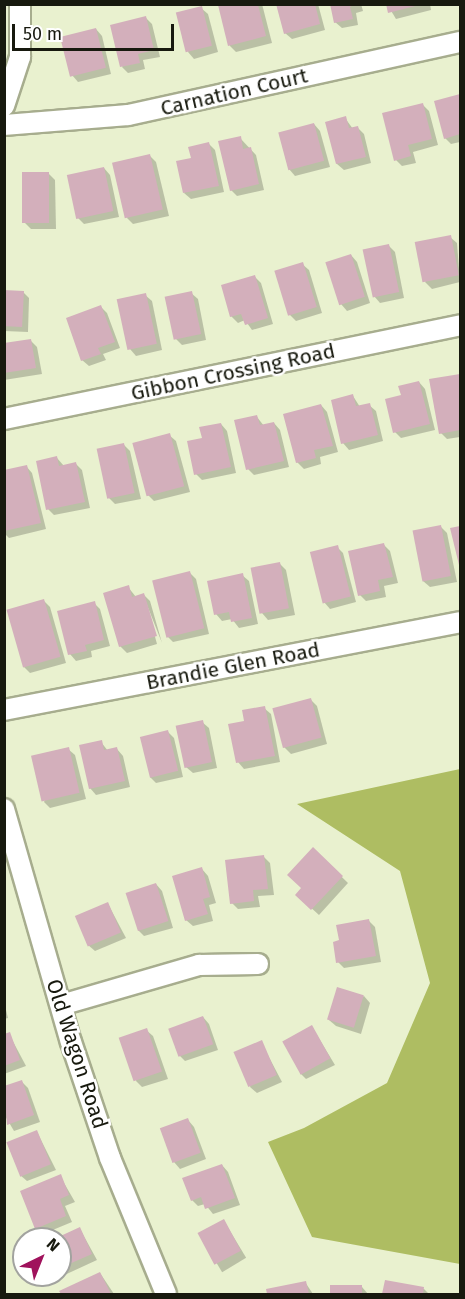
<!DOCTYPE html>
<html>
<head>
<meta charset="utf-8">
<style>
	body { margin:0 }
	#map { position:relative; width:465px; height:1299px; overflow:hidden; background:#e9f1cf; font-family:"Fira Sans",sans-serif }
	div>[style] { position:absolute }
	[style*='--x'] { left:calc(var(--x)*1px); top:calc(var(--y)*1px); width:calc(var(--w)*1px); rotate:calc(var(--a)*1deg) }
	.forest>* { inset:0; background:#aebd62 }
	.shadow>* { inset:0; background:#0003; transform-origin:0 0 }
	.building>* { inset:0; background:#d3afbb; transform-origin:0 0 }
	.roads { filter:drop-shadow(2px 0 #a7ad8e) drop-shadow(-2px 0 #a7ad8e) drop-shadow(0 2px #a7ad8e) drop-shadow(0 -2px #a7ad8e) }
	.street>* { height:20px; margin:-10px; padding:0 10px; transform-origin:10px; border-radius:10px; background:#fff }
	span { translate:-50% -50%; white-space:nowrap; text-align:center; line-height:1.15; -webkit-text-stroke:5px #fff; paint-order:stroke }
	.street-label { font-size:21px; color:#17190e }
	.frame { position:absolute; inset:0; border:6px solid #17190e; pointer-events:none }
	.north { position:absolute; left:12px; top:1227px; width:60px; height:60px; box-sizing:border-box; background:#fff; border:2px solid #a2a39f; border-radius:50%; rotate:43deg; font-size:16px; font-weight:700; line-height:24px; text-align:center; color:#17190e }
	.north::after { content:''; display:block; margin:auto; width:21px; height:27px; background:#a0125c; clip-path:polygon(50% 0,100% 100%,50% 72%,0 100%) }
	.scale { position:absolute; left:12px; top:24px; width:162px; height:27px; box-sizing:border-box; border:3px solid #17190e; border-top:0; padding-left:8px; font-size:18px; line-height:21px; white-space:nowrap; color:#17190e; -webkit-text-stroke:4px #fff; paint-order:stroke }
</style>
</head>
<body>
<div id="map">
	<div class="forest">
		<div style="clip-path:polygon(460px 769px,460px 1264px,312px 1237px,268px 1142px,304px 1128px,387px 1083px,430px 983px,400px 871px,297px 804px)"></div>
	</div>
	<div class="shadow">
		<div style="clip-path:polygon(262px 4px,272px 43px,236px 52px,230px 46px,219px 6px)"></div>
		<div style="clip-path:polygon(278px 4px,318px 4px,325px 30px,292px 39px,285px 33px)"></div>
		<div style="clip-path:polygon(332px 4px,361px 4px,363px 11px,356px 13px,358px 25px,342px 28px,335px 22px)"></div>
		<div style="clip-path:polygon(387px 4px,430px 4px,431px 10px,396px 19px)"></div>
		<div style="clip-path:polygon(201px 8px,208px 14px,218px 52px,194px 59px,188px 52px)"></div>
		<div style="clip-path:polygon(146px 18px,152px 24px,160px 57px,143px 60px,145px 69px,128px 73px,122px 67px)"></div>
		<div style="clip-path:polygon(96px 29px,102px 36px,111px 74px,78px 82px,72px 75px)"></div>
		<div style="clip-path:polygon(460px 96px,460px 142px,451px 144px,445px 138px,436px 102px)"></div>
		<div style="clip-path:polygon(422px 104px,429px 111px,438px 145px,413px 152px,416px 163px,402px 166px,396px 160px)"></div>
		<div style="clip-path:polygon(345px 118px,353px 129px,357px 127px,364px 134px,371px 163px,344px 170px,337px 164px,327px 123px)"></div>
		<div style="clip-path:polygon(314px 124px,320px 131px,330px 167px,295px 176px,289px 169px)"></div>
		<div style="clip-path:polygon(240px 138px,256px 155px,264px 190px,237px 196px,231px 190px)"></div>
		<div style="clip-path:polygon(209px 144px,215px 150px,224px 192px,191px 199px,184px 193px)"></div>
		<div style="clip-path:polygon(150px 156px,156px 162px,169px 216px,133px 224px,127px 218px)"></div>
		<div style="clip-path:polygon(104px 168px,110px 175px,119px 217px,84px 224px,78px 218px)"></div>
		<div style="clip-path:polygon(48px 173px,55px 180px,56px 229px,31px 229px,25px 223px)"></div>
		<div style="clip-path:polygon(450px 237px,457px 243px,460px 282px,432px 289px,425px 282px)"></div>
		<div style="clip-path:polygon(388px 245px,395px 252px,404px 298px,380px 303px,374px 296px)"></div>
		<div style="clip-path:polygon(351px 255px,357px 262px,370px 303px,347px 311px,341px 304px)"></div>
		<div style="clip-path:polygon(302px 264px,309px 270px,322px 313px,296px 321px,290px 315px)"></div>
		<div style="clip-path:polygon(255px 277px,261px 283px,273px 324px,252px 330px,245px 320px,238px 323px,231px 316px)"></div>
		<div style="clip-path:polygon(4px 291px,23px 292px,29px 298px,28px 332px,4px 331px)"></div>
		<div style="clip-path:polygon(191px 293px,198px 299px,206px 340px,182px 345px,175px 338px)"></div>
		<div style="clip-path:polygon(145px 295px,152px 301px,162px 350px,136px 356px,130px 349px)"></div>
		<div style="clip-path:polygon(101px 307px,107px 313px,120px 348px,103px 354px,106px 360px,89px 366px,82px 360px)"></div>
		<div style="clip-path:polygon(30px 340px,37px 347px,42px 374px,4px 380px,4px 345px)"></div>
		<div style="clip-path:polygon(460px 375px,460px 437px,447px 439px,441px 433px,431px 381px)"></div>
		<div style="clip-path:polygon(419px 382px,425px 389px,435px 430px,401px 438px,395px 432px,403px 397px)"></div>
		<div style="clip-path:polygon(353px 396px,360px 407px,369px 405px,376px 411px,383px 441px,349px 450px,343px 443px)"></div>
		<div style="clip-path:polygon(321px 405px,327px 412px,338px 452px,320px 457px,321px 464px,304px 469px,297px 462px)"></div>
		<div style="clip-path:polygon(257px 417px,264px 426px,274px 423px,280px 430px,289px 467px,254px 475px,248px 469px)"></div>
		<div style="clip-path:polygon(221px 424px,227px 431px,236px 473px,202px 480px,196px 474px,203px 439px)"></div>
		<div style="clip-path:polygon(169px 435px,176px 441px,190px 492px,154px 501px,148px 495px)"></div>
		<div style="clip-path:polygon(123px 444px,130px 451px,141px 499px,115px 504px,109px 498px)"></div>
		<div style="clip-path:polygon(57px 458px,64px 466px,76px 464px,82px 470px,90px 508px,54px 515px,48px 509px)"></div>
		<div style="clip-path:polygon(26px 466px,32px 473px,46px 529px,9px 538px,4px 533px,4px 472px)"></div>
		<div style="clip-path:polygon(440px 526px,447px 533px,457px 582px,430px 587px,423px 581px)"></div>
		<div style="clip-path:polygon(460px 527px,460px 566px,452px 529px)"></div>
		<div style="clip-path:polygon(384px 545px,390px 551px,398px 583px,384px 586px,386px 597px,366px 601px,360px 595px)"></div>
		<div style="clip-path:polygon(337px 547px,343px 553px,356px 602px,330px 609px,324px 602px)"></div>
		<div style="clip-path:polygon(280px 564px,286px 570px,295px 615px,268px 620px,262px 613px)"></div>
		<div style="clip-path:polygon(190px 573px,196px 579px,209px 634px,173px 642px,167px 636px)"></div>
		<div style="clip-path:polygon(242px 575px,249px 581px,258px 624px,239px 628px,232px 619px,222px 621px,216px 614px)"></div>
		<div style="clip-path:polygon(128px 587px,136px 597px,144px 595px,150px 601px,162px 643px,145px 600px,157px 644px,127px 653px,120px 646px)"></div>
		<div style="clip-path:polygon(43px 600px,50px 607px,66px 663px,30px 673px,24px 667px)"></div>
		<div style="clip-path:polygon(94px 603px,100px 609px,110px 646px,91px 651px,92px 657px,76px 661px,70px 654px)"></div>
		<div style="clip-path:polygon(310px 699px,317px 706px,327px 744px,291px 754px,284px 747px)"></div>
		<div style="clip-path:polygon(264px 708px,271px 714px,280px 762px,244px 769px,238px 762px,246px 722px)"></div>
		<div style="clip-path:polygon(202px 722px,209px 728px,217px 768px,193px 773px,186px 767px)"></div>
		<div style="clip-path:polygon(168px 732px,174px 738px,183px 777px,156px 783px,150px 777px)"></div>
		<div style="clip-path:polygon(101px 742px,108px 751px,117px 749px,123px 756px,130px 787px,96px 795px,90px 788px)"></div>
		<div style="clip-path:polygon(68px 749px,75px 755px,86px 799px,50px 808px,44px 802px)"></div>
		<div style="clip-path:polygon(313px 849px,348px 883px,319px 915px,297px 895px,303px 888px)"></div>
		<div style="clip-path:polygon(263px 856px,270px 863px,274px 895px,258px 896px,260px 907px,238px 909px,232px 903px)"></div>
		<div style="clip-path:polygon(202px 869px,208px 876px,216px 903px,209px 905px,213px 921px,193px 926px,186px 920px)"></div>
		<div style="clip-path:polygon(156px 884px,162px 891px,173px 928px,144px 936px,138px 930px)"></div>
		<div style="clip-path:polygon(108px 904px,126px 938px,95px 951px,88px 945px)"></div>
		<div style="clip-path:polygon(368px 920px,375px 927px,381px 962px,344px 968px,338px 962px,340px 942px)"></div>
		<div style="clip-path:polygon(364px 996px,370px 1003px,361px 1034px,336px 1026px,329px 1020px)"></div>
		<div style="clip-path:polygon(4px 1002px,8px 1018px,4px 1019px)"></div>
		<div style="clip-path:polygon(203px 1017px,209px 1024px,218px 1050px,185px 1061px,179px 1055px)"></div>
		<div style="clip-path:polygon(312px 1027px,335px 1065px,306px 1079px,300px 1073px)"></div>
		<div style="clip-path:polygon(146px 1030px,153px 1036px,168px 1079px,142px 1087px,136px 1081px)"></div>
		<div style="clip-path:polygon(9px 1034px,26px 1066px,4px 1074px,4px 1035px)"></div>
		<div style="clip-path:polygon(261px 1042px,282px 1082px,257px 1093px,250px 1087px)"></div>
		<div style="clip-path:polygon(22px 1082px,28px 1088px,40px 1122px,14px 1131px,4px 1114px,4px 1087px)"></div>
		<div style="clip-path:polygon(188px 1120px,194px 1127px,206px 1159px,180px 1169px,174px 1162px,162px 1130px)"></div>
		<div style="clip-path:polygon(37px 1132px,56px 1170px,27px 1181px,20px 1175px)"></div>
		<div style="clip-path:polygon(222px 1165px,228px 1172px,240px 1205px,213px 1214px,205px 1204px,198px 1206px,192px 1200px)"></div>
		<div style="clip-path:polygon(60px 1176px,75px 1202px,65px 1206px,72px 1222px,43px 1234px,37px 1228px)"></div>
		<div style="left:224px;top:1221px;width:43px;height:28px;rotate:59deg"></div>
		<div style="clip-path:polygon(80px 1229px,97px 1260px,58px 1278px,55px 1275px,60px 1275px,58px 1239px)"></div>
		<div style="clip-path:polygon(100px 1273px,114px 1294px,62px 1294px,61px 1292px)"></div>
		<div style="clip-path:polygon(386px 1281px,424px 1289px,429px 1294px,384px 1294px)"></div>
		<div style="clip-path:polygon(305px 1282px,313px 1294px,269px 1294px,268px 1290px)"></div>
		<div style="clip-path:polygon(331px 1287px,362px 1287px,368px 1294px,331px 1294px)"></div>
	</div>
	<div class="building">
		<div style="clip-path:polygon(276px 4px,315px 4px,320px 24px,284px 34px)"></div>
		<div style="clip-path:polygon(330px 4px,355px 4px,350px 7px,353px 19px,334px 23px)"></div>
		<div style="clip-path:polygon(386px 4px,419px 4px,419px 5px,388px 13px)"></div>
		<div style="clip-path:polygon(218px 5px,258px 5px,266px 36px,228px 46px)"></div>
		<div style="left:202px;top:6px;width:41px;height:27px;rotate:76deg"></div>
		<div style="clip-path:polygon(146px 16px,154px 50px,138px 54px,140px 63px,120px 67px,110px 25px)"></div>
		<div style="left:96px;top:28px;width:41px;height:37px;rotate:76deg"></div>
		<div style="clip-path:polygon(460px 94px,460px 134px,444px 139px,434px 101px)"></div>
		<div style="clip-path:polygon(423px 103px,432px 139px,408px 145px,411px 156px,394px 161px,382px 113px)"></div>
		<div style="clip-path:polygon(346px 116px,349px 128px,358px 126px,366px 157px,336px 164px,325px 122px)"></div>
		<div style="left:314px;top:123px;width:39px;height:37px;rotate:75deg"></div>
		<div style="clip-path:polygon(241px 136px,243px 149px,251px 147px,259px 184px,230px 191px,218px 141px)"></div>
		<div style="clip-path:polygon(209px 142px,219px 186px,183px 193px,176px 161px,191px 158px,188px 147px)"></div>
		<div style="left:150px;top:154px;width:57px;height:39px;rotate:77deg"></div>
		<div style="left:104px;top:167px;width:45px;height:38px;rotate:78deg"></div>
		<div style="left:22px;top:172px;width:27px;height:51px"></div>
		<div style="left:451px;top:235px;width:41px;height:37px;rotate:79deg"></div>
		<div style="left:389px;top:244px;width:49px;height:27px;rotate:78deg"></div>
		<div style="left:351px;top:254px;width:45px;height:27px;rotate:72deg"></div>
		<div style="left:303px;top:262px;width:47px;height:30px;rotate:73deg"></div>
		<div style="clip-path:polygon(255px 275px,268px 318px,245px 325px,241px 314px,230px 317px,221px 285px)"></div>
		<div style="left:4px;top:290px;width:20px;height:36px;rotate:3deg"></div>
		<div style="left:192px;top:291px;width:44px;height:28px;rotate:78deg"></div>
		<div style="left:146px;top:293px;width:52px;height:30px;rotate:78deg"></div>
		<div style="clip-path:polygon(101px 305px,115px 342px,98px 348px,101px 354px,81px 361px,66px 318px)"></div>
		<div style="clip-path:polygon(31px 339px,36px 368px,4px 373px,4px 343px)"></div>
		<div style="clip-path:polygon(460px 374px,460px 430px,439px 434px,429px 379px)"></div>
		<div style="clip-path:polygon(419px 381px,430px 424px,393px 433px,385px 399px,401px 395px,398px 386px)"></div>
		<div style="clip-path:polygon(353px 394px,356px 406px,370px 403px,378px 435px,341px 444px,331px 400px)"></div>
		<div style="clip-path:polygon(321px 404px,333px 446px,314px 450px,316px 458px,296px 463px,283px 414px)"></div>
		<div style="clip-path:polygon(257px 415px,260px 425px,274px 422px,284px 461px,246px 470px,234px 420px)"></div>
		<div style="clip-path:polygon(221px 423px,231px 467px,194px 475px,187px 441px,202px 438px,199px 427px)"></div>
		<div style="left:170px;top:433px;width:55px;height:39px;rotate:75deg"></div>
		<div style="left:124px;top:443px;width:51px;height:28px;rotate:78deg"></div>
		<div style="clip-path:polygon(57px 456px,59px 466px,76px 462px,85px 502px,46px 510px,36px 461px)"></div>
		<div style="clip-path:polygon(27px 465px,41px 523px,4px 531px,4px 470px)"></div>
		<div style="left:441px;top:525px;width:52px;height:29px;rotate:79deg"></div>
		<div style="clip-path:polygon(460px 526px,460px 569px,450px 528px)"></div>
		<div style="clip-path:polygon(384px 543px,393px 577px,378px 580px,380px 591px,358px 596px,348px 551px)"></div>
		<div style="left:338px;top:545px;width:53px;height:29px;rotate:76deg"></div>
		<div style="left:280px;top:562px;width:47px;height:30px;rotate:79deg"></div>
		<div style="left:190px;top:571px;width:59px;height:39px;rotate:76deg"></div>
		<div style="clip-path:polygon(243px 573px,252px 618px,231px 622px,229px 612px,214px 615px,207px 581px)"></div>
		<div style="clip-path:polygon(129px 585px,132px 597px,144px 593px,157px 636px,119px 647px,103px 593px)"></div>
		<div style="left:44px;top:599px;width:60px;height:39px;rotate:74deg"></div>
		<div style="clip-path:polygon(95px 601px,104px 640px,85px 645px,87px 651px,68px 655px,57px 611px)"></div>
		<div style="left:311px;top:698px;width:41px;height:40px;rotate:75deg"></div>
		<div style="clip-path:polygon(265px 706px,275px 756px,236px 763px,228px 724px,244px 721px,242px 710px)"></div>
		<div style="left:203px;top:720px;width:43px;height:28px;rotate:78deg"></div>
		<div style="left:168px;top:730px;width:42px;height:29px;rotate:76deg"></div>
		<div style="clip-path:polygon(102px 740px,104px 750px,117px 747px,125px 781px,89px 789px,79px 745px)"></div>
		<div style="left:69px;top:747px;width:47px;height:39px;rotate:77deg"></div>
		<div style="clip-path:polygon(313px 847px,343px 876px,311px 910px,295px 895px,301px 888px,287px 875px)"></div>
		<div style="clip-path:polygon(264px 855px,268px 889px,253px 890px,254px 901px,230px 904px,225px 860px)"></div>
		<div style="clip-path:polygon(202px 867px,210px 897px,203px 899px,208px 914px,185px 921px,172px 876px)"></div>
		<div style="left:156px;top:883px;width:40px;height:32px;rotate:72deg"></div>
		<div style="left:108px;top:902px;width:33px;height:36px;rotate:67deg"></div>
		<div style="clip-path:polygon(369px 919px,376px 956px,336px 963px,333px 942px,339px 940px,336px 925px)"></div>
		<div style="left:337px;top:987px;width:28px;height:34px;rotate:17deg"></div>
		<div style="left:203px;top:1016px;width:30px;height:37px;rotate:70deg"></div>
		<div style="left:312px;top:1025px;width:38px;height:34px;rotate:61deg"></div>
		<div style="left:147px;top:1028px;width:46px;height:30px;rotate:71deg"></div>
		<div style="clip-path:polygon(10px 1032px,20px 1060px,4px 1066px,4px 1034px)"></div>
		<div style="left:262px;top:1040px;width:38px;height:31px;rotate:67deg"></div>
		<div style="clip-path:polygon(22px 1080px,34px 1115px,7px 1125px,4px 1086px)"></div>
		<div style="left:188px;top:1118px;width:37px;height:30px;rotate:70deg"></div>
		<div style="left:37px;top:1130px;width:37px;height:33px;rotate:68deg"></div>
		<div style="clip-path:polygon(222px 1164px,235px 1198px,205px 1209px,201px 1197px,191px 1201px,182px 1178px)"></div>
		<div style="clip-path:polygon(61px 1174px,69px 1195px,60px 1199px,66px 1216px,35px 1229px,20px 1191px)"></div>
		<div style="left:224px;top:1219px;width:36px;height:30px;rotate:62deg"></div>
		<div style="clip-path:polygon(80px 1227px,92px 1254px,60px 1268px,60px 1239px,54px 1239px)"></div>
		<div style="clip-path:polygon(100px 1272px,111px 1294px,61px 1294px,59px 1291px)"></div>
		<div style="clip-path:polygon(385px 1280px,424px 1287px,423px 1294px,382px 1294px)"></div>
		<div style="clip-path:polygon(306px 1281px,309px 1294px,267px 1294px,266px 1289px)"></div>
		<div style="left:362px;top:1285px;width:9px;height:32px;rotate:90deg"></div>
	</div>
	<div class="roads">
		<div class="street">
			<div style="--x:4;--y:106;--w:52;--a:-71.9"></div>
			<div style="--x:20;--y:57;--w:53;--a:-90"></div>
			<div style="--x:4;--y:125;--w:124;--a:-4.6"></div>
			<div style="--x:128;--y:115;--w:340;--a:-12.4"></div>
			<div style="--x:4;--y:419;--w:466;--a:-11.6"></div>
			<div style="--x:4;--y:710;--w:464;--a:-10.9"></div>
			<div style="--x:4;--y:809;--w:242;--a:74"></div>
			<div style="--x:71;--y:1042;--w:122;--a:71.4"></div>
			<div style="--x:110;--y:1158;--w:147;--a:67.6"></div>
			<div style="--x:61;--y:1005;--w:144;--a:-16.2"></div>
			<div style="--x:199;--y:965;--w:59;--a:-1"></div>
		</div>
	</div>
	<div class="street-label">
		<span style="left:234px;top:92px;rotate:-13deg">Carnation Court</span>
		<span style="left:233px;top:372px;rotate:-12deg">Gibbon Crossing Road</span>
		<span style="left:233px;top:666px;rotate:-11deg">Brandie Glen Road</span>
		<span style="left:77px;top:1054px;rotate:72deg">Old Wagon Road</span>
	</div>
	<div class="frame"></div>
	<div class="north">N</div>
	<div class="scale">50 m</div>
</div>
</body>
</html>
